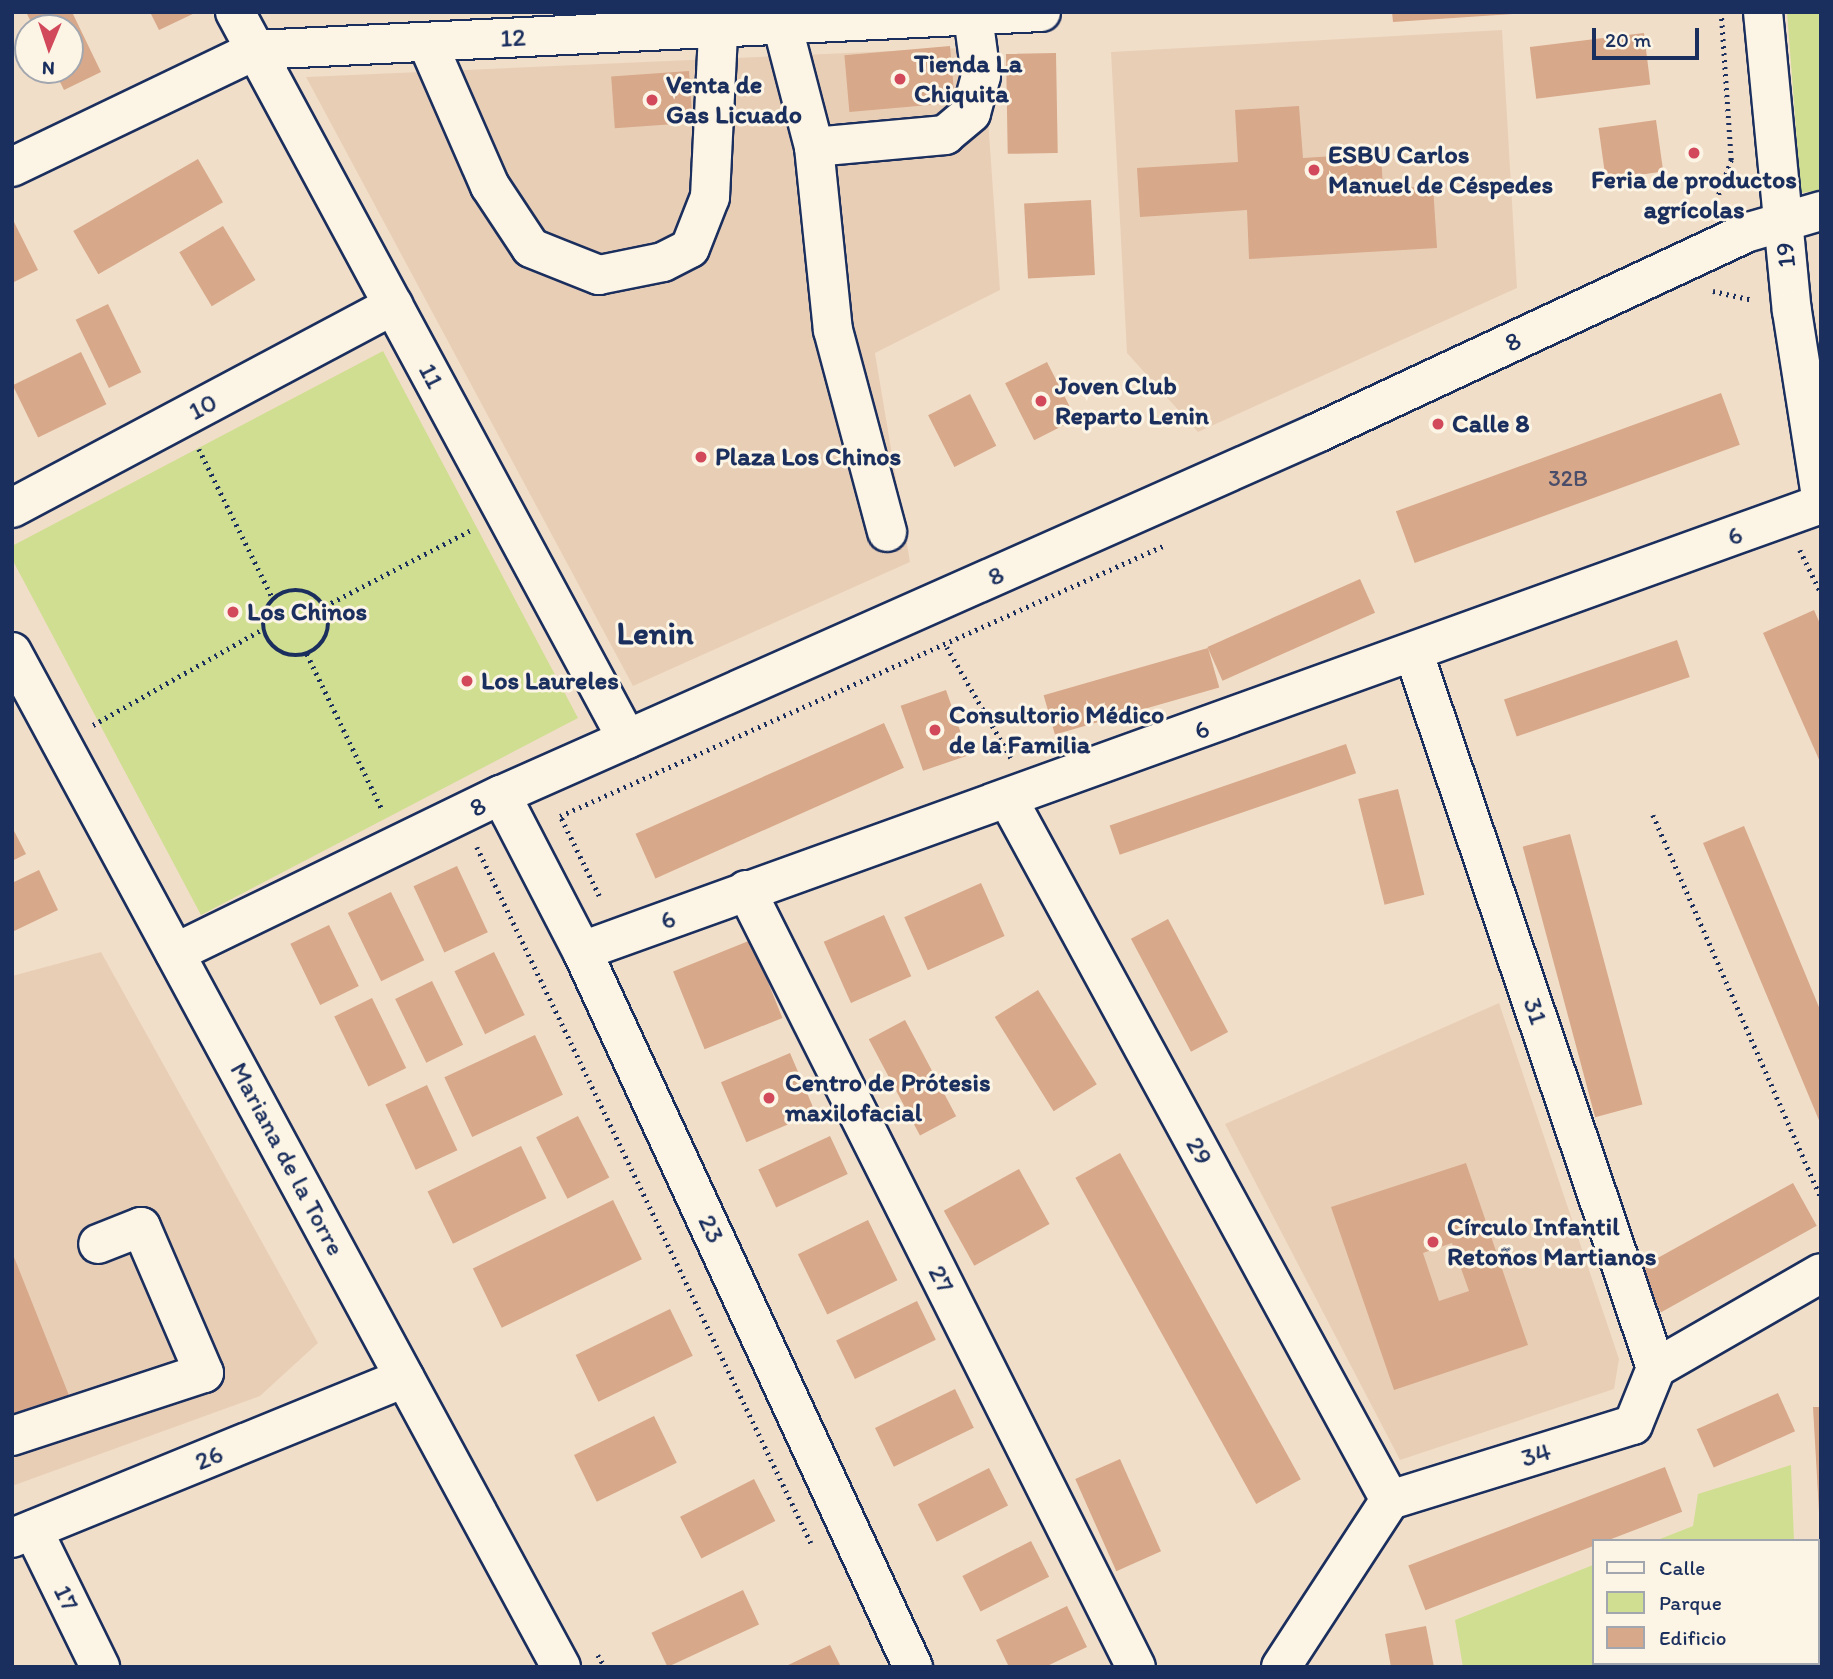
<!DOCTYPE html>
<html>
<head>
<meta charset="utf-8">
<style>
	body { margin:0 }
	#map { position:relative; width:1833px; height:1679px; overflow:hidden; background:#f1dec9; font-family:Itim,sans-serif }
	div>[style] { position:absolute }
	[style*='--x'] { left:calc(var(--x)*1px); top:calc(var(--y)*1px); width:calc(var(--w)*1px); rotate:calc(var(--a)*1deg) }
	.built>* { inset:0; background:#e9ceb6 }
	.green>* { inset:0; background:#d0de91 }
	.building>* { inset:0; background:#d7a889; transform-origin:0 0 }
	.path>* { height:4.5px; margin-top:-2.25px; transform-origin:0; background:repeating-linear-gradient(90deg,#1b2f5e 0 2px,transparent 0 7px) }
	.path>.ring { margin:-2.25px; padding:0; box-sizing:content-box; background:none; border:4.5px solid #1b2f5e; border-radius:50% }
	.roads { filter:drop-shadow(2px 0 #1b2f5e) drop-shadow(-2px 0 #1b2f5e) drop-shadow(0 2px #1b2f5e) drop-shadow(0 -2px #1b2f5e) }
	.minor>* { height:38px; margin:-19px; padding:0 19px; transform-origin:19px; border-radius:19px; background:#fcf5e5 }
	.dots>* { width:19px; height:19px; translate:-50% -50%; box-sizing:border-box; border:4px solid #fcf5e5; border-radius:50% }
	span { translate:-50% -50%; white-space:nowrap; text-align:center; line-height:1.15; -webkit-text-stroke:6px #fcf5e5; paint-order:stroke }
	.number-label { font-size:23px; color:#4a4d69 }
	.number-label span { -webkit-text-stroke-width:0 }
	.street-label { font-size:26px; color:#1b2f5e }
	.poi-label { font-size:26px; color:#1b2f5e; font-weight:700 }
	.left { translate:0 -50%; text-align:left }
	.district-label { font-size:33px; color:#1b2f5e; font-weight:700 }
	.frame { position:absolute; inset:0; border:14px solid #1b2f5e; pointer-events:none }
	.legend { position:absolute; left:1592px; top:1539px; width:228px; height:126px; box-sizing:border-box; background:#fcf5e5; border:2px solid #a2a6af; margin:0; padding:9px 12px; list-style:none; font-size:21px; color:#1b2f5e }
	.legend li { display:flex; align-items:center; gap:14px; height:35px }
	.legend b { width:35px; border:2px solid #a2a6af }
	.north { position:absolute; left:14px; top:14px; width:70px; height:70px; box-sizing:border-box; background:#fcf5e5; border:2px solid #a2a6af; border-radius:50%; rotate:182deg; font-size:19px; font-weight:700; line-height:28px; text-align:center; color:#1b2f5e }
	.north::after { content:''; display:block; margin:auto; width:24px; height:32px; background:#d1495b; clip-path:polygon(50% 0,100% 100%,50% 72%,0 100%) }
	.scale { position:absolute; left:1592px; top:28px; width:107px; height:32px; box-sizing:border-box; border:4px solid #1b2f5e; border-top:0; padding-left:9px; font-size:21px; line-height:24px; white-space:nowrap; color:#1b2f5e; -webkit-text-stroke:5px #fcf5e5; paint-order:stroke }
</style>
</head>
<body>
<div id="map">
	<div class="built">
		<div style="clip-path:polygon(1502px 30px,1517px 288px,1198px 432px,1127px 353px,1111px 52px)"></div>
		<div style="clip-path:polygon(983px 47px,1000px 290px,875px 353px,910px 562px,633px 686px,306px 77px)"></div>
		<div style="clip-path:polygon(101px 952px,318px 1343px,260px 1396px,12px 1486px,12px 976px)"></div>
		<div style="clip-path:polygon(1499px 1003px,1619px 1359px,1614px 1389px,1400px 1460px,1225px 1124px)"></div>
	</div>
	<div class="green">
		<div style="clip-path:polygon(1787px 12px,1821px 12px,1821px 190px,1801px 193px)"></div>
		<div style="clip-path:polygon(383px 351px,578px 718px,201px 915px,12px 559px,12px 546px)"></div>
		<div style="clip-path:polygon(1791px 1465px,1794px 1541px,1655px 1541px,1693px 1526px,1698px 1494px)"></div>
		<div style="clip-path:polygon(1593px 1565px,1593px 1663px,1799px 1667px,1463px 1667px,1455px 1620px)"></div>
	</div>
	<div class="building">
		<div style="clip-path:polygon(26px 12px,72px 12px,101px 72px,64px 90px,54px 70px,70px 70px,70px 28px,34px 28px)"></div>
		<div style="clip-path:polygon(150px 12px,197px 12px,159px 30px)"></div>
		<div style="clip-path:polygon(1392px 12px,1513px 12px,1513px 14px,1393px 22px)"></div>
		<div style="left:1644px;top:33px;width:52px;height:115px;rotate:83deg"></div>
		<div style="left:950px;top:46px;width:57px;height:106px;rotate:85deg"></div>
		<div style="left:1056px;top:53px;width:100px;height:50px;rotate:89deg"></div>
		<div style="left:689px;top:71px;width:52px;height:78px;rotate:86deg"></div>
		<div style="clip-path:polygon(1299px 106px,1303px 158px,1381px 153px,1383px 189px,1433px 186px,1437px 248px,1249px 259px,1247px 210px,1140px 217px,1137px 168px,1238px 162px,1235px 110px)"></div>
		<div style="left:1656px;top:120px;width:52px;height:58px;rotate:82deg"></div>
		<div style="left:198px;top:159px;width:50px;height:144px;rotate:60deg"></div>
		<div style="left:1091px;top:200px;width:75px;height:67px;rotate:87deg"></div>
		<div style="clip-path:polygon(12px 218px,38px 270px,12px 283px)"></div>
		<div style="left:223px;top:226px;width:63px;height:51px;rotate:59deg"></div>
		<div style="left:108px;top:304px;width:76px;height:36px;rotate:64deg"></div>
		<div style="left:81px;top:352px;width:58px;height:76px;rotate:64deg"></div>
		<div style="left:1047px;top:362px;width:64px;height:47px;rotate:63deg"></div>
		<div style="left:1721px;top:393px;width:55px;height:346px;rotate:70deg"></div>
		<div style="left:970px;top:394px;width:58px;height:47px;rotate:63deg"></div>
		<div style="left:1360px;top:579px;width:37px;height:167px;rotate:66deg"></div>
		<div style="clip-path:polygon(1814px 610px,1821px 626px,1821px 764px,1763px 633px)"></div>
		<div style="left:1677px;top:640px;width:39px;height:183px;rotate:71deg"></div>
		<div style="left:1208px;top:648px;width:41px;height:171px;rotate:74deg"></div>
		<div style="left:946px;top:690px;width:69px;height:48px;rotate:71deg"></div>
		<div style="left:884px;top:723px;width:49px;height:272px;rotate:66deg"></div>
		<div style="left:1346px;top:744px;width:31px;height:250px;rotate:71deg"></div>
		<div style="left:1398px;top:789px;width:109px;height:41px;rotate:76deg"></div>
		<div style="clip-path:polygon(1744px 826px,1821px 1012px,1821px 1125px,1703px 843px)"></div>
		<div style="clip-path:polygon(12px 827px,26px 854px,12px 861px)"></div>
		<div style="left:1570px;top:834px;width:280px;height:49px;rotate:75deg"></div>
		<div style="left:457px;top:866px;width:73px;height:48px;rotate:65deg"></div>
		<div style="clip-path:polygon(39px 870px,58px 910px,12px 932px,12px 883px)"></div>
		<div style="left:981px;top:883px;width:58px;height:84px;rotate:66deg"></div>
		<div style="left:391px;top:892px;width:76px;height:48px;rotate:64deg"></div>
		<div style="left:884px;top:915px;width:67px;height:66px;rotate:66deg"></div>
		<div style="left:1168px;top:919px;width:128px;height:42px;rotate:62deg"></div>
		<div style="left:329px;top:925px;width:68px;height:43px;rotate:64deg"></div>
		<div style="left:751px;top:940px;width:84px;height:84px;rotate:68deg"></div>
		<div style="left:494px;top:952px;width:70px;height:44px;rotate:64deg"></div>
		<div style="left:432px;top:981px;width:71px;height:41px;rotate:64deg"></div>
		<div style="left:1038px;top:990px;width:111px;height:51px;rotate:58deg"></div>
		<div style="left:372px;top:998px;width:78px;height:42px;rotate:64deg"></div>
		<div style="left:905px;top:1020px;width:109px;height:41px;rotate:62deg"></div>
		<div style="left:535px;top:1035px;width:66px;height:100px;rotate:65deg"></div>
		<div style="left:790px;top:1053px;width:65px;height:75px;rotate:67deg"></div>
		<div style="left:427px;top:1085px;width:72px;height:46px;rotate:65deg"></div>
		<div style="left:578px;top:1116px;width:69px;height:47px;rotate:63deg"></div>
		<div style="left:830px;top:1136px;width:42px;height:79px;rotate:65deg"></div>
		<div style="left:521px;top:1146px;width:58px;height:104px;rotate:64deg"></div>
		<div style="left:1120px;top:1153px;width:373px;height:51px;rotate:61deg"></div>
		<div style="clip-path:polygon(evenodd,1466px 1163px,1528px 1345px,1394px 1390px,1331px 1207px,1466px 1163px,1452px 1243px,1469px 1291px,1439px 1301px,1423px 1253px,1452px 1243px)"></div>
		<div style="left:1019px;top:1169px;width:63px;height:86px;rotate:61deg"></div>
		<div style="left:1793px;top:1183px;width:49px;height:178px;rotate:61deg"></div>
		<div style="left:613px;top:1200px;width:66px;height:156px;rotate:64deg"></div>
		<div style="left:868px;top:1220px;width:67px;height:78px;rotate:64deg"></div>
		<div style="clip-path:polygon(12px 1252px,74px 1408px,12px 1433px)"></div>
		<div style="left:917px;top:1301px;width:43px;height:90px;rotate:64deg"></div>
		<div style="left:670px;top:1309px;width:52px;height:105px;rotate:64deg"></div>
		<div style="left:955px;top:1389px;width:43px;height:89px;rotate:64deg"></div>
		<div style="left:1778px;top:1393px;width:42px;height:89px;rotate:66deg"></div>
		<div style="clip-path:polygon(1813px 1407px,1821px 1407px,1821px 1512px,1819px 1512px)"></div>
		<div style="left:654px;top:1416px;width:52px;height:89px;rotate:64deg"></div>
		<div style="left:1120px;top:1459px;width:101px;height:49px;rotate:66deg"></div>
		<div style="left:1665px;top:1467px;width:48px;height:275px;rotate:69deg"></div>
		<div style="left:989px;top:1468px;width:42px;height:80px;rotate:63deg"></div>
		<div style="left:754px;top:1479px;width:47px;height:83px;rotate:63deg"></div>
		<div style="left:1031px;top:1541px;width:40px;height:77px;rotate:63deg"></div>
		<div style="left:743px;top:1590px;width:38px;height:101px;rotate:65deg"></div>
		<div style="clip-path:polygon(1067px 1606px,1087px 1647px,1045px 1667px,1009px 1667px,996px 1640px)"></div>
		<div style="clip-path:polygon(1426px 1626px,1434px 1667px,1391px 1667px,1385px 1634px)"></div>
		<div style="clip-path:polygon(830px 1645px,841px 1667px,784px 1667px)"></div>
	</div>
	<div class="path">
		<div style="--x:1701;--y:210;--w:17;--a:-31"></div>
		<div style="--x:1716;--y:201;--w:44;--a:-69.9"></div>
		<div style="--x:1731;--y:160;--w:148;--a:-93.9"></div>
		<div style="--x:1713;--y:291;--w:41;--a:12.7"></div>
		<div style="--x:199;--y:449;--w:167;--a:63.7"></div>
		<div style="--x:1800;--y:550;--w:48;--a:64"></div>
		<div class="ring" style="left:263px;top:590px;width:61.5px;height:61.5px"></div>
		<div style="--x:325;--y:606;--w:167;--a:-27.5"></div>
		<div style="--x:947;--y:647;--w:128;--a:60"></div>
		<div style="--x:307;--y:654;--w:174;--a:64.2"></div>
		<div style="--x:93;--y:725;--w:195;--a:-29.5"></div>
		<div style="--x:1653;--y:815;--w:417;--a:66.3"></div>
		<div style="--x:477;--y:847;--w:772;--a:64.36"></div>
		<div style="--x:599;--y:896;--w:89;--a:-116"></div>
		<div style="--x:560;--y:816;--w:661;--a:-24.12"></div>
		<div style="--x:598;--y:1655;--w:14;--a:60"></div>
	</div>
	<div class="roads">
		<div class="minor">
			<div style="--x:235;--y:12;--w:826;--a:61.67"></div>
			<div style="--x:1763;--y:12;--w:300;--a:84.5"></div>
			<div style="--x:1792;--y:311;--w:187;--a:81.1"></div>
			<div style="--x:782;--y:24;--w:127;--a:75.4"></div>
			<div style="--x:814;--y:147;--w:184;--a:84.1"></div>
			<div style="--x:833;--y:330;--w:209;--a:75"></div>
			<div style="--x:427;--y:42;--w:157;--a:66.4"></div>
			<div style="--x:490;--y:186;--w:74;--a:56.5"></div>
			<div style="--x:531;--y:248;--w:73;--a:21.7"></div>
			<div style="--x:599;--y:275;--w:65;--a:-11.5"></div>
			<div style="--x:663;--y:262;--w:30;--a:-27"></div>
			<div style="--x:690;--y:248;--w:55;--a:-68.6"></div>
			<div style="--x:710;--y:197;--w:185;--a:-87.2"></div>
			<div style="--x:814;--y:147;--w:132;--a:-5.2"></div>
			<div style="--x:945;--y:135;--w:34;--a:-40"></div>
			<div style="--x:971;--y:113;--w:38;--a:-75"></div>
			<div style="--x:981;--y:76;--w:61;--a:-97.6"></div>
			<div style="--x:12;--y:167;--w:271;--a:-25.6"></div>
			<div style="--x:256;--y:50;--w:786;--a:-2.77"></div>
			<div style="--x:12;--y:508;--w:432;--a:-28"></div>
			<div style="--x:12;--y:652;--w:1154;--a:61.59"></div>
			<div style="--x:1414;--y:654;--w:754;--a:71.28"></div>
			<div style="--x:501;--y:795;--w:176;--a:62.6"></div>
			<div style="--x:582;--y:951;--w:789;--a:65.19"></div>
			<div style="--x:1009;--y:801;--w:796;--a:61.41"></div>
			<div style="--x:746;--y:890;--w:869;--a:63.35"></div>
			<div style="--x:582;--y:951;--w:1317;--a:-19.84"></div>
			<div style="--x:175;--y:953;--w:362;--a:-25.9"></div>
			<div style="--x:501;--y:795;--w:893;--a:-23.92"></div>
			<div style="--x:1317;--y:433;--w:476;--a:-25"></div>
			<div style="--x:1749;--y:232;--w:75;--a:-16.3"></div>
			<div style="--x:12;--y:1436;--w:202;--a:-18.2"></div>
			<div style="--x:204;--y:1373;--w:159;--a:-113.3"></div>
			<div style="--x:141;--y:1227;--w:46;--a:158.4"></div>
			<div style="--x:33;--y:1530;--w:153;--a:63.9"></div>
			<div style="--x:12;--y:1538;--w:424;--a:-22.2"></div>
			<div style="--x:1281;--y:1667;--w:199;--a:-56.9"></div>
			<div style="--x:1390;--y:1500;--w:254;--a:-17.2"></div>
			<div style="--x:1633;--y:1425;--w:61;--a:-68"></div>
			<div style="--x:1656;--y:1368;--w:190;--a:-29.9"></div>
		</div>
	</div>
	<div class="dots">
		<div style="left:900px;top:79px;background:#d1495b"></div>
		<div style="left:652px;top:100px;background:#d1495b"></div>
		<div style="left:1694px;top:153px;background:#d1495b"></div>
		<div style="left:1314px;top:170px;background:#d1495b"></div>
		<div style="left:1041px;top:401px;background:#d1495b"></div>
		<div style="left:1438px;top:424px;background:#d1495b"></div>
		<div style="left:701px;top:457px;background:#d1495b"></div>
		<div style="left:233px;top:612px;background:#d1495b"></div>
		<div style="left:467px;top:681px;background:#d1495b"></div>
		<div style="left:935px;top:730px;background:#d1495b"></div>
		<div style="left:769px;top:1098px;background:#d1495b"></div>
		<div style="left:1433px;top:1242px;background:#d1495b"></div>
	</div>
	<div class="number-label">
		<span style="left:1568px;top:478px">32B</span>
	</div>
	<div class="street-label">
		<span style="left:513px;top:38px;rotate:-3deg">12</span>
		<span style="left:1786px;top:255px;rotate:-97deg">19</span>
		<span style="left:1513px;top:342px;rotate:-25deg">8</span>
		<span style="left:431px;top:376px;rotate:62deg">11</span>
		<span style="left:203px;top:407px;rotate:-28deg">10</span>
		<span style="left:1735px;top:536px;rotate:-20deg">6</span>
		<span style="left:996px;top:576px;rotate:-24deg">8</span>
		<span style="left:1202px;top:730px;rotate:-20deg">6</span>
		<span style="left:478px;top:807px;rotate:-27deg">8</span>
		<span style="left:668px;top:920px;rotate:-21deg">6</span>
		<span style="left:1535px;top:1011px;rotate:71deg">31</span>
		<span style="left:1199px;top:1151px;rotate:61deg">29</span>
		<span style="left:287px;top:1159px;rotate:62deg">Mariana de la Torre</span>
		<span style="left:711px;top:1229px;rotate:65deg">23</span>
		<span style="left:941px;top:1279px;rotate:63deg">27</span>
		<span style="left:1536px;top:1455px;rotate:-17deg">34</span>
		<span style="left:209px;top:1458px;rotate:-22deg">26</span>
		<span style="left:66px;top:1598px;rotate:64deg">17</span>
	</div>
	<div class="poi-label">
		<span class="left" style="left:914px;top:79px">Tienda La<br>Chiquita</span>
		<span class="left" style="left:666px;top:100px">Venta de<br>Gas Licuado</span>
		<span class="left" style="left:1328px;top:170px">ESBU Carlos<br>Manuel de Céspedes</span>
		<span style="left:1694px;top:195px">Feria de productos<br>agrícolas</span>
		<span class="left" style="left:1055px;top:401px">Joven Club<br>Reparto Lenin</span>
		<span class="left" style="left:1452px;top:424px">Calle 8</span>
		<span class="left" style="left:715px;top:457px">Plaza Los Chinos</span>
		<span class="left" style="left:247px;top:612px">Los Chinos</span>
		<span class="left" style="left:481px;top:681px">Los Laureles</span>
		<span class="left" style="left:949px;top:730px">Consultorio Médico<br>de la Familia</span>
		<span class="left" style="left:785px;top:1098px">Centro de Prótesis<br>maxilofacial</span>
		<span class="left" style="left:1447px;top:1242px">Círculo Infantil<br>Retoños Martianos</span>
	</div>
	<div class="district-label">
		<span style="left:655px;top:633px">Lenin</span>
	</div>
	<div class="frame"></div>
	<ul class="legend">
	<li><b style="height:9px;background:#fcf5e5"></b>Calle</li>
	<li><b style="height:19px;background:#d0de91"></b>Parque</li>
	<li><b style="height:19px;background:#d7a889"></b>Edificio</li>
	</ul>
	<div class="north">N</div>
	<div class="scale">20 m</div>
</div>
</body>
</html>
